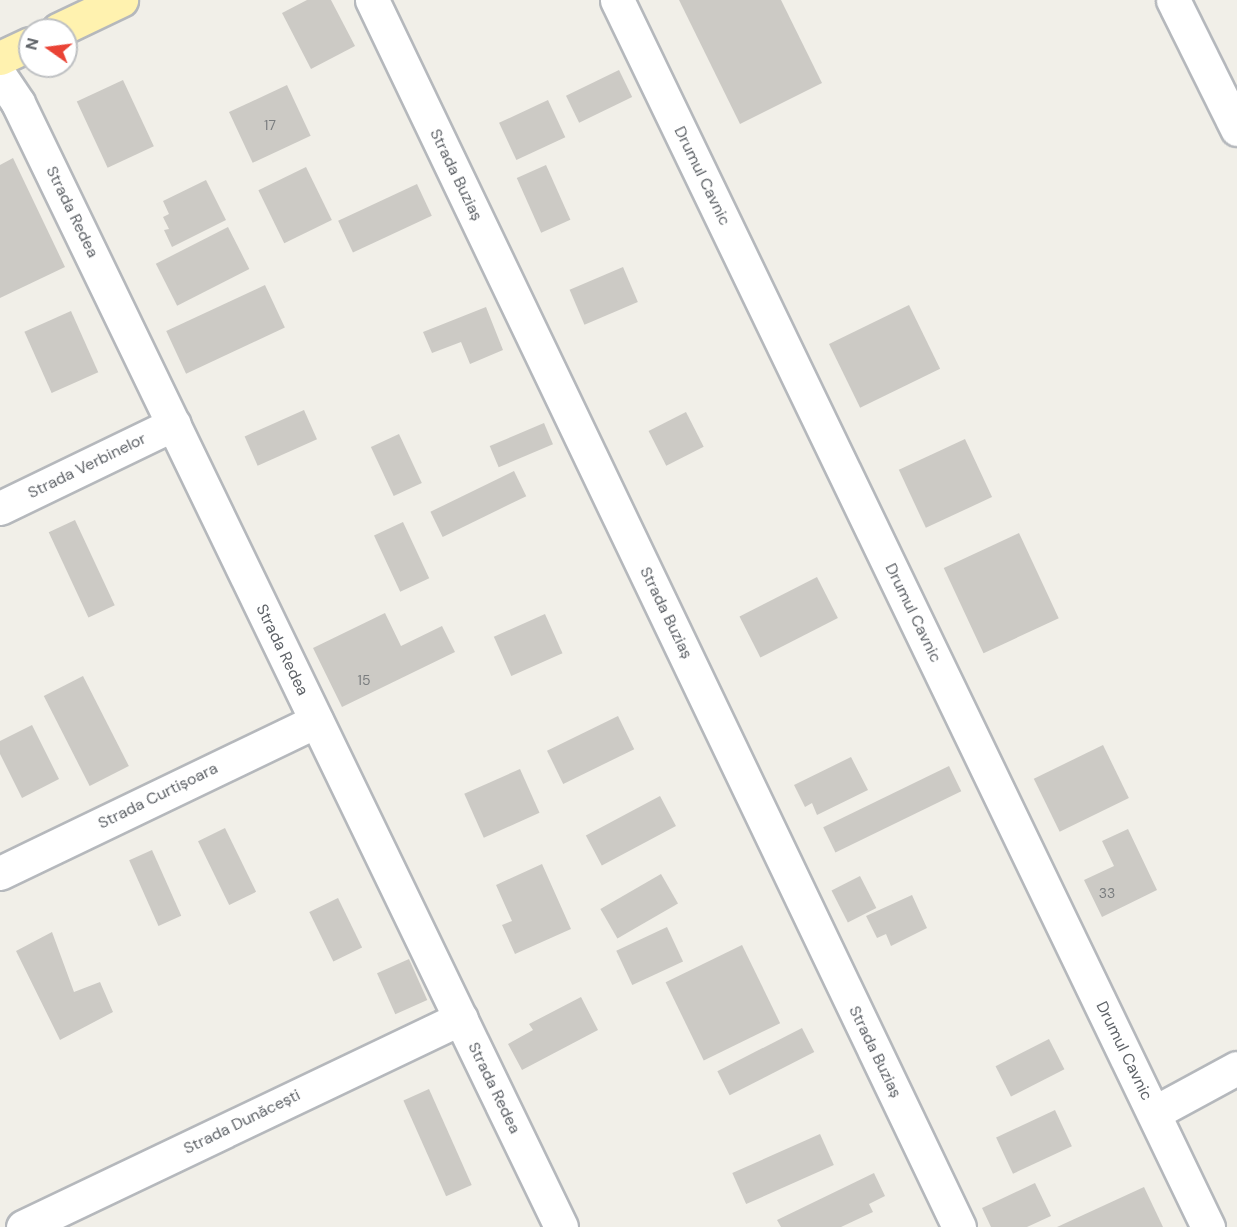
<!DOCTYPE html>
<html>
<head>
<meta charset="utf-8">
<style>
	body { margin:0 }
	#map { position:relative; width:1237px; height:1227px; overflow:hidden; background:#f1efe8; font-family:"DM Sans",sans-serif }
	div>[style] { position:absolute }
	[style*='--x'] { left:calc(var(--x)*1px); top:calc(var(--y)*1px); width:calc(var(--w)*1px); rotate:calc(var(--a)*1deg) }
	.building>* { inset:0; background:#cccac5; transform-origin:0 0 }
	.roads { filter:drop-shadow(2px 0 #b5b8bc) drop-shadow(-2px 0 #b5b8bc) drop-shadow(0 2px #b5b8bc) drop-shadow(0 -2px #b5b8bc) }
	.minor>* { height:33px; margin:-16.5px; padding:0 16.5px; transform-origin:16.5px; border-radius:16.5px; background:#fff }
	.primary>* { height:33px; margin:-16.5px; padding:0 16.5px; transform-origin:16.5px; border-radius:16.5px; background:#fff2af }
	span { translate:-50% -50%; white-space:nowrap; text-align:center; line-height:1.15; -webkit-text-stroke:4.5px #fff; paint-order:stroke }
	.number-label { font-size:14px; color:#7a7d7f }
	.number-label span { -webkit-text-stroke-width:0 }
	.street-label { font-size:16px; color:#5f6368 }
	.north { position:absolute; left:18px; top:18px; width:60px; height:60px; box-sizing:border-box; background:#fff; border:2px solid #bfc1c3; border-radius:50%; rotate:284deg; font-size:16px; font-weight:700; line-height:24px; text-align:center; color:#5f6368 }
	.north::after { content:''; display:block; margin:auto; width:21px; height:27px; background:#ea4335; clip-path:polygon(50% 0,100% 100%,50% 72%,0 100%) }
</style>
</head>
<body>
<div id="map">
	<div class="building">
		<div style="clip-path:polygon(307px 0,331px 0,355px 46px,311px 69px,282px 13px)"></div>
		<div style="clip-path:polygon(679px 0,781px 0,822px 83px,740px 124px)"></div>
		<div style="left:619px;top:70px;width:30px;height:59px;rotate:64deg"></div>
		<div style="left:123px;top:80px;width:73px;height:51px;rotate:65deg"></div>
		<div style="left:287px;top:85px;width:56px;height:64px;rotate:65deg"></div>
		<div style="left:548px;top:100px;width:41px;height:54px;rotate:65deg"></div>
		<div style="clip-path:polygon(13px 158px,65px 267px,0 298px,0 165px)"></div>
		<div style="left:546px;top:165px;width:60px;height:32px;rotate:66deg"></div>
		<div style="left:306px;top:167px;width:59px;height:53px;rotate:64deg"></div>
		<div style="clip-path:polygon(206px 180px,226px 220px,172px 247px,164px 230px,169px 229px,163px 217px,169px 214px,163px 201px)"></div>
		<div style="left:417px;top:184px;width:35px;height:87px;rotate:65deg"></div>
		<div style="left:228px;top:227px;width:47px;height:81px;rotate:63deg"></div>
		<div style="left:623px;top:267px;width:38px;height:58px;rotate:67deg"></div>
		<div style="left:265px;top:285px;width:47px;height:109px;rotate:65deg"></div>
		<div style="left:909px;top:305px;width:71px;height:89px;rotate:64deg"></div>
		<div style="clip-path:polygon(486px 307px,503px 350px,470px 364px,461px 342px,432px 353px,423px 332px)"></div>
		<div style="left:71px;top:311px;width:67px;height:51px;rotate:66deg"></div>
		<div style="left:304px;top:410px;width:32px;height:65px;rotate:66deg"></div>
		<div style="left:686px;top:412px;width:39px;height:42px;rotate:63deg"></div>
		<div style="left:544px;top:423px;width:23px;height:59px;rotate:67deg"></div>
		<div style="left:399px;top:434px;width:54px;height:31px;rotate:65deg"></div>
		<div style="left:965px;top:439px;width:64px;height:73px;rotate:65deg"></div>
		<div style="left:514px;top:471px;width:28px;height:93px;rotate:64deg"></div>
		<div style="left:75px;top:520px;width:94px;height:29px;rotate:65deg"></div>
		<div style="left:403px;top:522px;width:62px;height:32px;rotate:65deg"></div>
		<div style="left:1019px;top:533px;width:94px;height:83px;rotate:65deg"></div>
		<div style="left:817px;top:577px;width:46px;height:87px;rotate:63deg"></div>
		<div style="clip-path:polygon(385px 613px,401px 646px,442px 626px,455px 652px,342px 707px,313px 648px)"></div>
		<div style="left:545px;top:614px;width:43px;height:56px;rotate:66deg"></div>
		<div style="left:83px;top:676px;width:101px;height:44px;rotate:63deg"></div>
		<div style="left:618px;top:716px;width:37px;height:79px;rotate:64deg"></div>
		<div style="clip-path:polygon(32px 725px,59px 779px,22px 798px,0 754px,0 741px)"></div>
		<div style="left:1103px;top:745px;width:59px;height:77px;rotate:64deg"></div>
		<div style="clip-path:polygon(851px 757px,868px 790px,817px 815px,812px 803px,805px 807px,794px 785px)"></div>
		<div style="left:949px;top:766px;width:28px;height:140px;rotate:64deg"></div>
		<div style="left:520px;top:769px;width:48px;height:61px;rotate:66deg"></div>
		<div style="left:660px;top:796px;width:34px;height:84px;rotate:62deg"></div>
		<div style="left:225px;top:828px;width:71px;height:30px;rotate:64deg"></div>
		<div style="clip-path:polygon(1128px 829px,1157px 890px,1102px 917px,1084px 880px,1114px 866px,1102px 841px)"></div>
		<div style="left:152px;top:850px;width:72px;height:25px;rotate:66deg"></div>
		<div style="clip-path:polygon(542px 864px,571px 929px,515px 954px,502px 925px,512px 921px,496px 885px)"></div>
		<div style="left:661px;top:874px;width:34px;height:70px;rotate:60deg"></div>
		<div style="left:860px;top:876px;width:36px;height:32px;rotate:63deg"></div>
		<div style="clip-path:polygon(912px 895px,927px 928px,891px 946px,886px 934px,877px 938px,866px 916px)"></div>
		<div style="left:338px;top:898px;width:55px;height:32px;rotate:64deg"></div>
		<div style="left:667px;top:927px;width:38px;height:56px;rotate:65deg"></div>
		<div style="clip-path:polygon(52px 932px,74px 992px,100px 982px,113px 1012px,60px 1040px,16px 951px)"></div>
		<div style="left:742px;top:945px;width:87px;height:85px;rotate:64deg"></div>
		<div style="left:409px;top:959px;width:45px;height:35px;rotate:66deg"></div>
		<div style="clip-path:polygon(581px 997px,598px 1030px,522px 1070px,508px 1044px,533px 1030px,529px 1024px)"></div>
		<div style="left:802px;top:1028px;width:27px;height:95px;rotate:63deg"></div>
		<div style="left:1049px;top:1039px;width:34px;height:60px;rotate:63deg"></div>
		<div style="left:429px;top:1089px;width:105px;height:28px;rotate:66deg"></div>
		<div style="left:1055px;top:1110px;width:40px;height:65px;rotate:65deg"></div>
		<div style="left:820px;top:1134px;width:34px;height:96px;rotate:66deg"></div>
		<div style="clip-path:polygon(874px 1173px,885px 1196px,869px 1204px,873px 1212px,841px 1227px,781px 1227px,777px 1220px)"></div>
		<div style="clip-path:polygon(1035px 1183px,1051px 1216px,1027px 1227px,991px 1227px,982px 1208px)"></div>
		<div style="clip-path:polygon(1144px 1187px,1163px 1227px,1057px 1227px)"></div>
	</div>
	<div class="roads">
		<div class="minor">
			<div style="--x:372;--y:0;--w:1360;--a:64.43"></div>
			<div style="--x:617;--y:0;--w:1362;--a:64.28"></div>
			<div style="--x:1173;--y:0;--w:144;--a:63.6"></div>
			<div style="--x:0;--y:76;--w:32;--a:56"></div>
			<div style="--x:18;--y:103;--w:1248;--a:64.21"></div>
			<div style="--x:0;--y:508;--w:193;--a:-25.8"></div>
			<div style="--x:0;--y:873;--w:351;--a:-25.7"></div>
			<div style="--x:1154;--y:1113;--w:94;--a:-28.5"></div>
			<div style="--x:23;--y:1227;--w:485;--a:-25.5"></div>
		</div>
		<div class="primary">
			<div style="--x:58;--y:30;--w:70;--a:-25.5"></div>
			<div style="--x:0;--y:58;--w:33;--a:-25"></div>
		</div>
	</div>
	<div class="number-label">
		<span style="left:270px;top:125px">17</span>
		<span style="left:364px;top:680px">15</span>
		<span style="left:1107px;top:893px">33</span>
	</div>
	<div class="street-label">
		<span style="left:456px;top:175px;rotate:64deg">Strada Buziaș</span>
		<span style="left:702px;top:176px;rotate:64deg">Drumul Cavnic</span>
		<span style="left:72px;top:212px;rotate:64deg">Strada Redea</span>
		<span style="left:87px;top:466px;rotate:-26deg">Strada Verbinelor</span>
		<span style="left:666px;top:613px;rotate:64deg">Strada Buziaș</span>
		<span style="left:913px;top:613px;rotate:64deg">Drumul Cavnic</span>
		<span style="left:282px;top:650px;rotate:64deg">Strada Redea</span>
		<span style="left:158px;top:796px;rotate:-26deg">Strada Curtișoara</span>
		<span style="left:1124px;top:1051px;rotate:64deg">Drumul Cavnic</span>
		<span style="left:875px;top:1052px;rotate:64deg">Strada Buziaș</span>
		<span style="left:494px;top:1088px;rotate:64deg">Strada Redea</span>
		<span style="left:242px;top:1122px;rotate:-26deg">Strada Dunăcești</span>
	</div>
	<div class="north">N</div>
</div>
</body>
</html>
